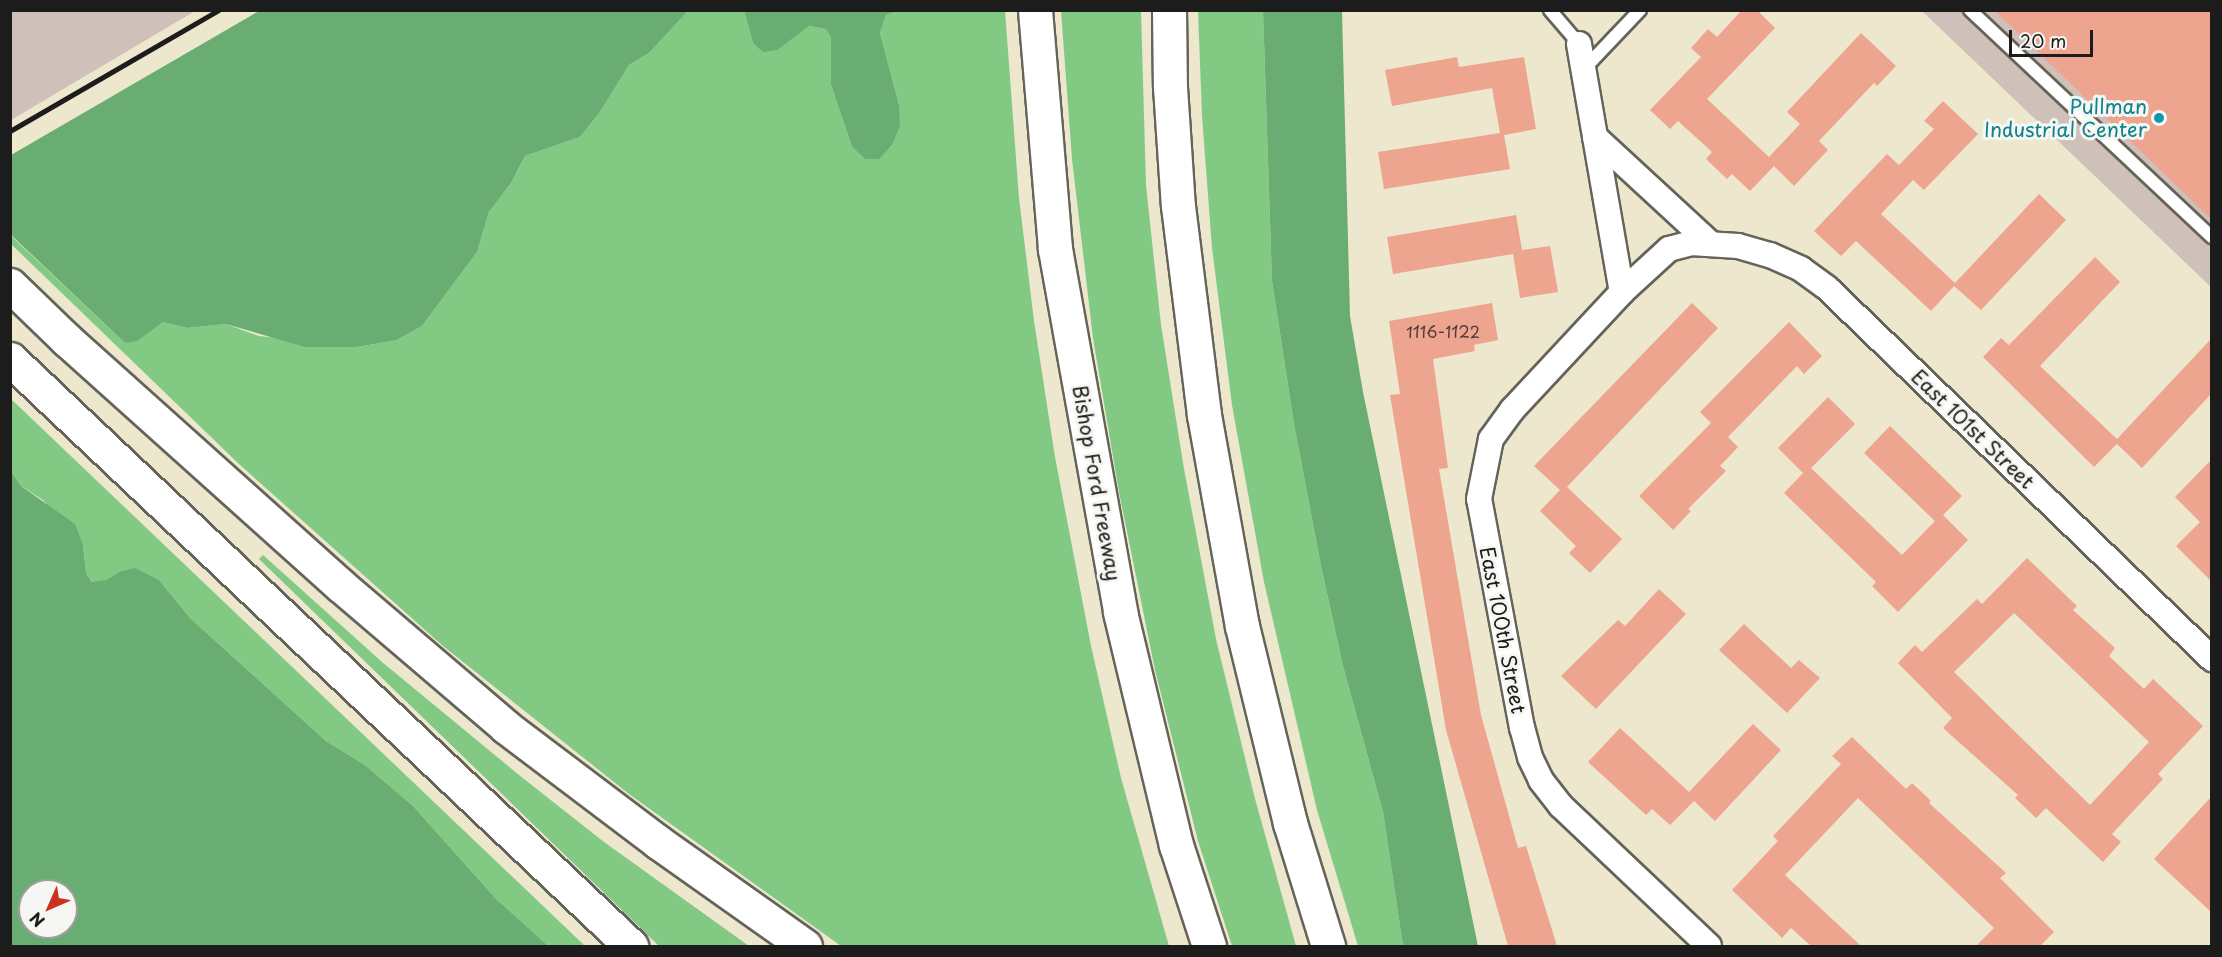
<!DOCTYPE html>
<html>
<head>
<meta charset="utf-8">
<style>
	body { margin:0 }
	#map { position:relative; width:2222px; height:957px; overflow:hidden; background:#ece7cd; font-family:"Playpen Sans",sans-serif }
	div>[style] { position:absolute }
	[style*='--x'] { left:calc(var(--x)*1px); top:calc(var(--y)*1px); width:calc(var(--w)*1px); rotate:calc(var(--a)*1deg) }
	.industrial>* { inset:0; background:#cfc0ba }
	.green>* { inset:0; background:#82c984 }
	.forest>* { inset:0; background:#69ad72 }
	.building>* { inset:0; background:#eea590 }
	.roads { filter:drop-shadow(2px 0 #65635a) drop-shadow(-2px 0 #65635a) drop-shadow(0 2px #65635a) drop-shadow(0 -2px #65635a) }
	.lane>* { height:12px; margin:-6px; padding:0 6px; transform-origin:6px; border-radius:6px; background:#fff }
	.street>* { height:24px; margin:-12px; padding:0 12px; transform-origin:12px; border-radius:12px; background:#fff }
	.highway>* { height:33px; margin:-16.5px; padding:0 16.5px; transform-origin:16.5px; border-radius:16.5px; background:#fff }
	.rail>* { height:4.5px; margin:-2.25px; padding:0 2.25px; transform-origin:2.25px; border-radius:2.25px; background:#1c1c1c }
	.dots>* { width:16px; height:16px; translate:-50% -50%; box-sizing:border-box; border:3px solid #f6f6f2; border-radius:50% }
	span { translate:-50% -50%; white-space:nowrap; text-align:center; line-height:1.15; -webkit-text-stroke:6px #f6f6f2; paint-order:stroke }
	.number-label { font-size:16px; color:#503e39 }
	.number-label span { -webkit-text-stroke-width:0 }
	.culture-label { font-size:20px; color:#0d838f }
	.right { translate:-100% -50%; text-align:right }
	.street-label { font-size:20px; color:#1c1c1c }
	.frame { position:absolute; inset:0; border:12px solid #1c1c1c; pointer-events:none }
	.north { position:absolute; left:18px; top:879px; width:60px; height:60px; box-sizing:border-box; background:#f6f6f2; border:2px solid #9f9f9c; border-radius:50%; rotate:225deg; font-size:16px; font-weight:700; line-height:24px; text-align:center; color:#1c1c1c }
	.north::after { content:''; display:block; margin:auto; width:21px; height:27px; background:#c8321e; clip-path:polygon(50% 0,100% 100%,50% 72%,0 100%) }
	.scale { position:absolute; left:2009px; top:30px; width:84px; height:27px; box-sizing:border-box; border:3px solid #1c1c1c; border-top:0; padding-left:8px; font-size:18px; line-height:21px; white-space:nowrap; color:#1c1c1c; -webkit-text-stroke:4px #f6f6f2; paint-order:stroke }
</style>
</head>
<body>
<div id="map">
	<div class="industrial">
		<div style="clip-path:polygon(11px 10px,195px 10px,195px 11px,11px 120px)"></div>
		<div style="clip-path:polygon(1922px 11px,2211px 11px,2211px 287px)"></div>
	</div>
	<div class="green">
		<div style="clip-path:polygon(896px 10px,1005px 11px,1019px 198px,1034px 321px,1055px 457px,1091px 646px,1121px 778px,1169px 946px,841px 946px,629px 794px,443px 646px,239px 464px,11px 244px,10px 235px,125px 343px,163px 322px,187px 328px,226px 324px,259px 336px,357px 347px,397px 340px,422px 326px,477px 252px,489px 212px,511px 183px,525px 156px,580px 137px,600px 112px,629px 65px,649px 53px,688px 11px,744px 11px,753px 43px,809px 26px,826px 29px,831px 38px,831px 85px,852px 147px,865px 159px,878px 159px,892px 145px,899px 105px,880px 33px,886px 15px)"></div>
		<div style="clip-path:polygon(1061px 11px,1141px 11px,1146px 185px,1161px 325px,1184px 469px,1216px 639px,1254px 795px,1296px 946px,1232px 946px,1198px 841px,1155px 670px,1119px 492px,1093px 338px,1072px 159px)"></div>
		<div style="clip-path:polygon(1198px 11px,1263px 11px,1272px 281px,1294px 424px,1321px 566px,1343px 666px,1383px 812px,1403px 946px,1358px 946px,1317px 810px,1264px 582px,1232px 405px,1212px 248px,1202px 116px)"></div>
		<div style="clip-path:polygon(10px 398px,585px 946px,548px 946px,531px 933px,497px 900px,413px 806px,365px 765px,326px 741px,190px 618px,159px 580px,119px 572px,106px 580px,93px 583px,86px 573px,83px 545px,43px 500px,21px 486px,11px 471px)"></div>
		<div style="clip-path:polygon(263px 555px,382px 662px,519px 775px,604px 842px,749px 946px,659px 946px,259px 559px)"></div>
	</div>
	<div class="forest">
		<div style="clip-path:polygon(259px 11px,259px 10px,688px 11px,649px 53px,629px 65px,600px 112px,580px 137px,525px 156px,511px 183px,489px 212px,477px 252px,422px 326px,397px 340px,357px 347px,305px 347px,226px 324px,187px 328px,163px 322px,137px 341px,125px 343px,11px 235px,11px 155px)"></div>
		<div style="clip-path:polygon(744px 11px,896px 11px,886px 15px,880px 33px,899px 105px,900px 126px,892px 145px,879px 159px,865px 159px,852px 147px,831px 85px,831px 38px,826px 29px,809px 26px,777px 50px,763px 52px,753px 43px)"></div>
		<div style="clip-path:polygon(1263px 11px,1342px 11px,1350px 316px,1363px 392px,1478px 946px,1403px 946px,1383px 812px,1343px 666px,1321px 566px,1294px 424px,1272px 281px)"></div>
		<div style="clip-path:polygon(evenodd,11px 471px,21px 486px,75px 524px,83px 545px,86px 573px,92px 582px,106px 580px,119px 572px,135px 568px,159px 580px,190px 618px,326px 741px,365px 765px,413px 806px,497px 900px,548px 946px,11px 946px,11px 471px,30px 891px,66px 891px,66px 927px,30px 927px,30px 891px)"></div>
	</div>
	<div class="building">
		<div style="clip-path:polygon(1742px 10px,1757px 10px,1775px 28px,1707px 99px,1769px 157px,1800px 124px,1787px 112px,1861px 33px,1896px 66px,1877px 86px,1874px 83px,1819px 141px,1828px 150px,1794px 186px,1774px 166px,1750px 191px,1732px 174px,1727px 179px,1706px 159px,1712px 152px,1678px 121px,1670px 129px,1650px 110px,1701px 57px,1691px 48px,1708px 29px,1717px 37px)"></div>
		<div style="clip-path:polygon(1994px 10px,2211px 10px,2211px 219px)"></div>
		<div style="clip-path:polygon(1457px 57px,1459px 67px,1524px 57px,1536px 129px,1504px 135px,1510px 169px,1384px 189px,1378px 152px,1500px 133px,1492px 88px,1392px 106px,1385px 70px)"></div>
		<div style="clip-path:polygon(1943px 101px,1978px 134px,1924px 190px,1913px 180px,1881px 214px,1955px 283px,2039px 194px,2066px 220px,1981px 310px,1954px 286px,1931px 311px,1856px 241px,1841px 256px,1814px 231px,1887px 154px,1899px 165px,1934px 129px,1924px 121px)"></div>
		<div style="clip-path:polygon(1516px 215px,1522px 250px,1550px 246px,1558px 292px,1520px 298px,1513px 254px,1393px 274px,1387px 237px)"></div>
		<div style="clip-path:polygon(2095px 257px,2120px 282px,2040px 366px,2117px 439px,2211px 339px,2211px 394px,2142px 468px,2117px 444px,2094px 467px,1983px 357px,2001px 338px,2009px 345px)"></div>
		<div style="clip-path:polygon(1492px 303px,1498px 340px,1474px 345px,1475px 351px,1433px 359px,1448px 468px,1439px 469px,1481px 715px,1518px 848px,1526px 846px,1557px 946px,1508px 946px,1446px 730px,1390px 395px,1400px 394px,1389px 321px)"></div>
		<div style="clip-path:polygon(1692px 303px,1718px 328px,1567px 487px,1622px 539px,1590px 573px,1569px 553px,1576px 546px,1540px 511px,1560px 490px,1534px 466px)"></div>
		<div style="clip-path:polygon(1789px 322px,1822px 356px,1804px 374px,1797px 366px,1728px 437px,1738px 447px,1720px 466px,1726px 471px,1688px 509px,1691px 511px,1673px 530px,1639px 496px,1711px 423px,1700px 412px)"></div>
		<div style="clip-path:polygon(1828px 397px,1855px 424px,1811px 468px,1902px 555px,1935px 521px,1864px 453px,1890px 426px,1962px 496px,1943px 515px,1968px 540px,1898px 612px,1872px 586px,1876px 582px,1784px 493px,1803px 473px,1778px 448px)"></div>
		<div style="clip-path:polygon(2211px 460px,2211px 581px,2176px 546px,2200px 522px,2175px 497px)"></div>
		<div style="clip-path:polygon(evenodd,2027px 558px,2077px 606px,2073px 610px,2115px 648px,2109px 656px,2144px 689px,2153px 679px,2203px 726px,2158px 774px,2163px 779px,2112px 834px,2121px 842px,2103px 862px,2046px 808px,2036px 818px,2015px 798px,2018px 795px,1943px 728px,1952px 718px,1898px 663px,1915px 645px,1922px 652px,1977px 599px,1982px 604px,2027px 558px,2014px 613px,2149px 742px,2090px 805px,1954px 672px,2014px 613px)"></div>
		<div style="clip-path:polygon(1659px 589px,1686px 614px,1596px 709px,1561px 676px,1618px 620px,1625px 626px)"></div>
		<div style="clip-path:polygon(1744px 624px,1791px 668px,1799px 660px,1820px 678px,1787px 713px,1719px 650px)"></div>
		<div style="clip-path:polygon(1753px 724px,1781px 750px,1715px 821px,1694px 801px,1670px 825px,1652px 809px,1646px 815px,1588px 762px,1620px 728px,1689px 792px)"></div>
		<div style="clip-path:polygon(1852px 737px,1906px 789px,1912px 783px,1931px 801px,1929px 803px,2006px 873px,2000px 878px,2054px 932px,2040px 946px,1976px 946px,1994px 928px,1858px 798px,1785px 875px,1861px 946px,1811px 946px,1791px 928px,1782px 938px,1732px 890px,1778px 841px,1773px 836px,1841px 764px,1832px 756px)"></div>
		<div style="clip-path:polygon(2211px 797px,2211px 912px,2154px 859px)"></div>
	</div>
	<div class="roads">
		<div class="lane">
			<div style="--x:1550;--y:10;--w:45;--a:49.5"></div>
			<div style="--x:1970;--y:10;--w:332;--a:43.2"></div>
			<div style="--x:1583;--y:70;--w:83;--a:-46.5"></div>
		</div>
		<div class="street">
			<div style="--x:1579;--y:44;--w:252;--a:80.2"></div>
			<div style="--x:1595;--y:137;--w:156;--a:42.7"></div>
			<div style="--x:1709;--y:946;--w:204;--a:-136.6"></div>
			<div style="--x:1561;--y:806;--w:33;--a:-128"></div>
			<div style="--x:1541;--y:780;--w:25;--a:-116"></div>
			<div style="--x:1530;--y:757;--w:30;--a:-105"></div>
			<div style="--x:1522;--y:728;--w:233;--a:-100.6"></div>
			<div style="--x:1479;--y:499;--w:61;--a:-78.7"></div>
			<div style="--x:1491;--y:439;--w:36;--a:-54"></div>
			<div style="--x:1512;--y:410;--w:161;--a:-47"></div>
			<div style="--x:1622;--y:292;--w:64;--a:-42.5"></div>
			<div style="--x:1669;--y:249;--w:23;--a:-15"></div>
			<div style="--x:1691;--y:243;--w:47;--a:3.7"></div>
			<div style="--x:1738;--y:246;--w:33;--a:16"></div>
			<div style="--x:1770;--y:255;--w:34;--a:24"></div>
			<div style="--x:1801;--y:269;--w:32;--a:36"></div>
			<div style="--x:1827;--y:288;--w:535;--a:43.94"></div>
		</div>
		<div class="highway">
			<div style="--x:1035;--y:10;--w:240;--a:85.2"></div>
			<div style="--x:1055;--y:249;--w:369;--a:79.8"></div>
			<div style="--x:1120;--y:612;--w:240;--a:76.5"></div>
			<div style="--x:1176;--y:845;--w:106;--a:71.9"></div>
			<div style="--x:1169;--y:10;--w:77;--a:89.3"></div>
			<div style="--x:1170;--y:87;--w:119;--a:86.2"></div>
			<div style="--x:1178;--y:206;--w:211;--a:82.9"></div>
			<div style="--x:1204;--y:415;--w:214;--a:79.8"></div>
			<div style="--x:1242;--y:626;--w:203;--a:76.3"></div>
			<div style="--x:1290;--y:823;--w:129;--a:72.8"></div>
			<div style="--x:10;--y:285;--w:79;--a:44"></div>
			<div style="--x:67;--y:340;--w:367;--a:41.9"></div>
			<div style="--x:340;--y:585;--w:218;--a:40.5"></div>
			<div style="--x:506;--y:727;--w:191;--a:37.1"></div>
			<div style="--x:658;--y:842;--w:180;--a:35.3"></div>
			<div style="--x:10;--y:359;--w:855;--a:43.39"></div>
		</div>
	</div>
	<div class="rail">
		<div style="--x:10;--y:131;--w:241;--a:-30.1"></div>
	</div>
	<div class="dots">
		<div style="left:2159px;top:118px;background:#0f9aa8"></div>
	</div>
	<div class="number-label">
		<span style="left:1443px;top:331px">1116-1122</span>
	</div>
	<div class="culture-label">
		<span class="right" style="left:2147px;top:118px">Pullman<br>Industrial Center</span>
	</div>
	<div class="street-label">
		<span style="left:1973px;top:429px;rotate:44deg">East 101st Street</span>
		<span style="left:1097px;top:483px;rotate:80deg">Bishop Ford Freeway</span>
		<span style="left:1503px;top:630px;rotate:79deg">East 100th Street</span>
	</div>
	<div class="frame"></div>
	<div class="north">N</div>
	<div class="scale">20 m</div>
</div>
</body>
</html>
